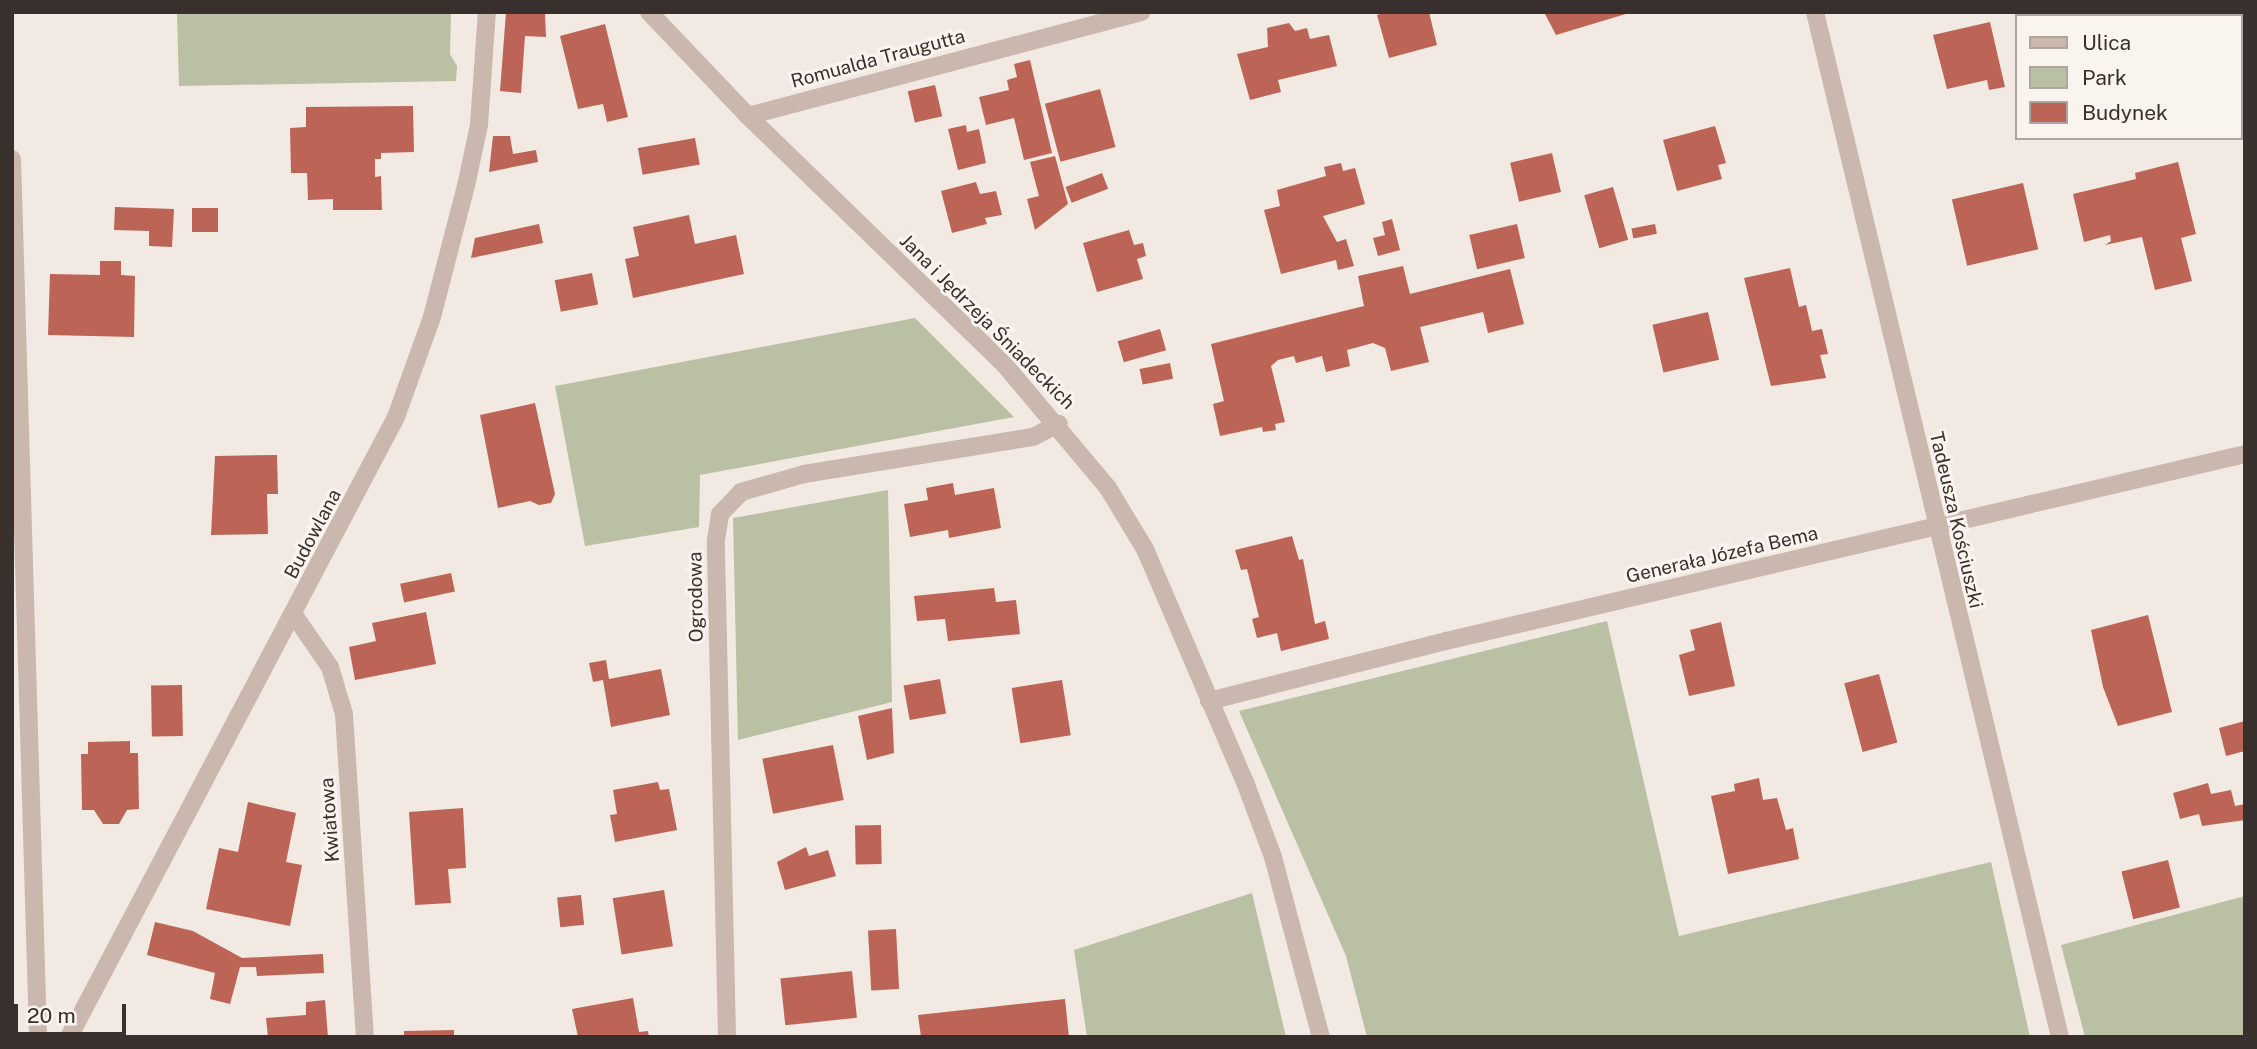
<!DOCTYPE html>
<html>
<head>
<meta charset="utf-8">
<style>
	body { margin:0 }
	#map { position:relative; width:2257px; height:1049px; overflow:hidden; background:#f2e9e2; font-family:"Public Sans",sans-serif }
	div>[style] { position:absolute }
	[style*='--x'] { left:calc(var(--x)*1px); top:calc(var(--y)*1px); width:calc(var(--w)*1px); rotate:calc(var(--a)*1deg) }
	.green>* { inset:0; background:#b9c0a3 }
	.building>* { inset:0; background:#bc6557; transform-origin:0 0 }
	.street>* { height:18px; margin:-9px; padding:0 9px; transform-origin:9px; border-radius:9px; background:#cab8af }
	span { translate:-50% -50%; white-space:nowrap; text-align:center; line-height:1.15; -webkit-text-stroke:6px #faf4ef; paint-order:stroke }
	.street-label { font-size:19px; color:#392f2c }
	.frame { position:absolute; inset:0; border:14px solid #392f2c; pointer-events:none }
	.legend { position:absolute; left:2015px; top:14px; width:228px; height:126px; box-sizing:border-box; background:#faf4ef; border:2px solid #ada5a1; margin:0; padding:9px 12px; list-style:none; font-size:21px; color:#392f2c }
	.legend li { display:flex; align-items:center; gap:14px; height:35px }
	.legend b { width:35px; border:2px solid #ada5a1 }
	.scale { position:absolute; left:14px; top:1004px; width:112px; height:32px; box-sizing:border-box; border:4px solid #392f2c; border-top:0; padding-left:9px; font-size:21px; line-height:24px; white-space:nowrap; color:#392f2c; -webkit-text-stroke:5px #faf4ef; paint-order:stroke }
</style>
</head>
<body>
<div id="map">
	<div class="green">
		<div style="clip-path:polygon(177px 12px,451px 12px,450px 54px,457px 66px,456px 81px,179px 86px)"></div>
		<div style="clip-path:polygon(915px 318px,1014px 417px,700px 475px,699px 527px,585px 546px,555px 386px)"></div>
		<div style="clip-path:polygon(888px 490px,892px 702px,738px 740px,733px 518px)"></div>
		<div style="clip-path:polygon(1607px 621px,1679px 936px,1991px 862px,2030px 1037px,1367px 1037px,1346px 956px,1239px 711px)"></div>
		<div style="clip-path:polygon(1252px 893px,1286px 1037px,1087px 1037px,1074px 950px)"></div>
		<div style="clip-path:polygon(2245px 896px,2245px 1037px,2085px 1037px,2061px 945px)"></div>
	</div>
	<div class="building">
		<div style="clip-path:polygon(506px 12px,545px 12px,546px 37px,525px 36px,521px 93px,500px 91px)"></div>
		<div style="clip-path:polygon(1386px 12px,1429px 12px,1437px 45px,1389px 58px,1377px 15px)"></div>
		<div style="clip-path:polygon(1544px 12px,1629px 12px,1629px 13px,1556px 35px)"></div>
		<div style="clip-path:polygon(1990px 22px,2005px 87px,1989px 90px,1987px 80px,1947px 89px,1933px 35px)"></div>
		<div style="clip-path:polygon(1289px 23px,1295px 31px,1307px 28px,1310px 39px,1329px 35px,1337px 66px,1278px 80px,1281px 92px,1250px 100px,1237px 54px,1268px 47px,1267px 28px)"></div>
		<div style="clip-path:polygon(605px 24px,628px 117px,607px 122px,603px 104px,578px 109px,560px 36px)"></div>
		<div style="clip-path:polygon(1030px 60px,1052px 153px,1024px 160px,1014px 118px,986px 125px,979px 97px,1009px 90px,1007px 80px,1017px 77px,1014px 64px)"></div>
		<div style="left:935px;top:85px;width:32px;height:28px;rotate:77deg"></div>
		<div style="left:1100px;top:89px;width:60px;height:57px;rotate:75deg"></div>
		<div style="clip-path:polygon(413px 106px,414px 152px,381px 153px,381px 159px,375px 159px,375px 177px,381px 176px,382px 210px,333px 210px,333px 199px,308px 200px,307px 173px,291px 173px,290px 128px,306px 127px,306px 107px)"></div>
		<div style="clip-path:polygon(966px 125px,967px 132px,979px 129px,986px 163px,958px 170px,948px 129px)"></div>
		<div style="clip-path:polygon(1715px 126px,1726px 163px,1718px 165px,1722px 179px,1677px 191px,1663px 140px)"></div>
		<div style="clip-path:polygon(493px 136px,510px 136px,513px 154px,536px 150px,538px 162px,489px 172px)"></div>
		<div style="left:695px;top:138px;width:27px;height:58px;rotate:80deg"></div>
		<div style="left:1552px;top:153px;width:40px;height:43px;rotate:77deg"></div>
		<div style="clip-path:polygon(1055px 156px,1068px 204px,1035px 230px,1027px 199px,1039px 196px,1030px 162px)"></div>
		<div style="clip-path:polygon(2178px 162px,2196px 234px,2181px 238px,2192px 281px,2155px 290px,2142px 237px,2105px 245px,2111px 241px,2110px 235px,2084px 242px,2073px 194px,2136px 179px,2135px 173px)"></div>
		<div style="clip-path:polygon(1341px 163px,1343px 171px,1355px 168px,1365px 204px,1323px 216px,1337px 242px,1346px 239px,1354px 266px,1338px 270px,1336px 260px,1281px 274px,1264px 210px,1280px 206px,1277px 190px,1326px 176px,1324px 167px)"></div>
		<div style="left:1102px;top:173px;width:17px;height:39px;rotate:69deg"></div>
		<div style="clip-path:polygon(976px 182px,980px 194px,996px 191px,1002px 215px,985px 218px,987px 224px,952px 233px,941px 191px)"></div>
		<div style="left:2023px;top:183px;width:68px;height:73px;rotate:77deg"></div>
		<div style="left:1613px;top:187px;width:55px;height:30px;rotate:74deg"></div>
		<div style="clip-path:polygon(115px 207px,174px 209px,172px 247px,149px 246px,149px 231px,114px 230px)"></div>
		<div style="left:192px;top:208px;width:26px;height:24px"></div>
		<div style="clip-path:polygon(689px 215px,695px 244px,736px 235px,744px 274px,633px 298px,625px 259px,639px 256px,633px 227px)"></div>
		<div style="clip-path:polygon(1392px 219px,1400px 250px,1378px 256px,1373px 238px,1385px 235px,1382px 222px)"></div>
		<div style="clip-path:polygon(539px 224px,543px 243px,471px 258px,475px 238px)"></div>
		<div style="left:1517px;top:224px;width:35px;height:49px;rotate:77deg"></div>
		<div style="left:1655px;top:224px;width:10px;height:24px;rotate:79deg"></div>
		<div style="clip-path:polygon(1129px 230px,1134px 245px,1143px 243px,1146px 256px,1137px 259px,1143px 279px,1097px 292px,1083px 243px)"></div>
		<div style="clip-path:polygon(100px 261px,121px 261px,121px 275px,135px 276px,134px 337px,48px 335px,50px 274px,100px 275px)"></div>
		<div style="clip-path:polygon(1403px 266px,1410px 294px,1510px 269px,1524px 324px,1488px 333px,1483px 312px,1420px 327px,1429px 362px,1391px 371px,1385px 348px,1373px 343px,1347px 350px,1350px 366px,1326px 372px,1322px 356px,1296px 363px,1294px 356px,1278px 360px,1271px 366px,1285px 422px,1275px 424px,1276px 430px,1263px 432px,1262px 427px,1220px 436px,1213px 404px,1224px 401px,1211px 344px,1364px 306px,1358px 276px)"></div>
		<div style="clip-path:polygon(1790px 268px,1799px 307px,1806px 305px,1812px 331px,1822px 329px,1828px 354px,1820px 355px,1826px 378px,1771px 386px,1744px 278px)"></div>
		<div style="left:592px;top:273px;width:32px;height:38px;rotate:79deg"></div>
		<div style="left:1708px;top:312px;width:49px;height:57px;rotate:77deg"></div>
		<div style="left:1160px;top:329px;width:22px;height:44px;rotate:74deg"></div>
		<div style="left:1170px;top:363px;width:16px;height:31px;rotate:79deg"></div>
		<div style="clip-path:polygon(535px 403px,555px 494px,551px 503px,539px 505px,530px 501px,498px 508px,480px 415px)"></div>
		<div style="clip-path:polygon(277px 455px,278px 494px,267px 494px,268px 534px,211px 535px,215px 456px)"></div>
		<div style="clip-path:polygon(953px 483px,955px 495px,994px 488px,1001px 528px,949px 538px,948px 530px,910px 537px,904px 504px,928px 500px,926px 488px)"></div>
		<div style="clip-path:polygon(1292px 536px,1299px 560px,1303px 559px,1315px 624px,1325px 621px,1329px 639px,1281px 651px,1277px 633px,1257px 638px,1252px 619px,1259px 617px,1247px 569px,1241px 570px,1235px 550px)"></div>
		<div style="left:451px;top:573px;width:19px;height:52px;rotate:78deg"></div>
		<div style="clip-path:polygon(994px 588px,996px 602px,1016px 600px,1020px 634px,948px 641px,945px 619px,917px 621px,914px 596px)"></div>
		<div style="clip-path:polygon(426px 612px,436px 664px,355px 680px,349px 647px,376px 641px,372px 623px)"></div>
		<div style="clip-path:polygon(2148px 615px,2172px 712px,2118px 726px,2103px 687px,2091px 630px)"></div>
		<div style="clip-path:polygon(1721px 622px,1735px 686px,1689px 696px,1679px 655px,1695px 650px,1690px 630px)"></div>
		<div style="clip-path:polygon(606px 660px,609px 679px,661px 669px,670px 715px,611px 727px,603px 680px,593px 682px,589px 663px)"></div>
		<div style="left:1879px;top:674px;width:71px;height:36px;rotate:75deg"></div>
		<div style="left:940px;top:679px;width:35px;height:37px;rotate:80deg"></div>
		<div style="left:1062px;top:680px;width:56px;height:51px;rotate:81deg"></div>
		<div style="left:182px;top:685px;width:51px;height:31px;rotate:89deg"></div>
		<div style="clip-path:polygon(892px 708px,894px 753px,867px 760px,858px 716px)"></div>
		<div style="clip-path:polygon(2245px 721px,2245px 751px,2226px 756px,2219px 728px)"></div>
		<div style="clip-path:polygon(130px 741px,130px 753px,138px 753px,139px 809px,127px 810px,119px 824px,103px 824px,94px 810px,82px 810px,81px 754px,88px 754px,88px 742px)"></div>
		<div style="left:833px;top:745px;width:56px;height:72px;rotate:79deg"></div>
		<div style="clip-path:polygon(1759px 778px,1763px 800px,1777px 798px,1786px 830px,1793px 828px,1799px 859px,1728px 874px,1711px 796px,1735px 791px,1734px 784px)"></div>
		<div style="clip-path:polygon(658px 782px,660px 790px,669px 789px,677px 830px,615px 842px,610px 815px,617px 814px,613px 790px)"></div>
		<div style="clip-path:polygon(2208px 783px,2211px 794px,2231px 790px,2235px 806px,2245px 804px,2245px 820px,2202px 826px,2199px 814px,2180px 819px,2173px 793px)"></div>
		<div style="clip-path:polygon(248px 802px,296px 813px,286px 862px,302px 865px,290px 926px,206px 909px,219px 848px,238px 852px)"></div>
		<div style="clip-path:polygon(463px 808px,466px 868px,448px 869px,451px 903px,415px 905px,409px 812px)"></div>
		<div style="left:881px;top:825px;width:39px;height:26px;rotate:89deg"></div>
		<div style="clip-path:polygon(806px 847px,809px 856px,828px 850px,836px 876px,785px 890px,777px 862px)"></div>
		<div style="left:2168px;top:860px;width:49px;height:48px;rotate:76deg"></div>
		<div style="left:664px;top:890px;width:57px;height:52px;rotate:81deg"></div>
		<div style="left:581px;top:895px;width:30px;height:24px;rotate:84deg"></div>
		<div style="clip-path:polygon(155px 922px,193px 931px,242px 958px,323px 954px,324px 973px,257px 976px,256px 967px,240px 967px,230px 1004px,210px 999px,215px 973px,147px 955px)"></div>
		<div style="left:896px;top:929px;width:60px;height:28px;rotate:87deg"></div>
		<div style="left:852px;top:971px;width:47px;height:72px;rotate:84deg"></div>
		<div style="clip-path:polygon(633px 998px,639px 1032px,648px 1031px,649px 1037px,578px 1037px,572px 1009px)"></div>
		<div style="clip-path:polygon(1065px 999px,1069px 1037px,921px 1037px,918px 1015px)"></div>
		<div style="clip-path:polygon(325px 1000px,328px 1037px,268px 1037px,266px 1018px,306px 1015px,306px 1002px)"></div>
		<div style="clip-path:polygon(454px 1030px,454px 1037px,404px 1037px,404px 1031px)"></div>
	</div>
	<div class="street">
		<div style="--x:649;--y:12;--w:144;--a:46.4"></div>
		<div style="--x:748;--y:116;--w:356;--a:44.1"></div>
		<div style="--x:1004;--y:364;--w:162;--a:50"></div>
		<div style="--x:1108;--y:488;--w:71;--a:58.8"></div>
		<div style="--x:1145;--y:549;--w:254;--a:66.8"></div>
		<div style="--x:1245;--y:782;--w:80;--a:69.5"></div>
		<div style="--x:1273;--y:857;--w:186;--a:75.1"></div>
		<div style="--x:1815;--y:12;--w:1054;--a:76.56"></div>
		<div style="--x:748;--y:116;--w:407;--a:-14.8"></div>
		<div style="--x:12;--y:159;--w:878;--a:88.3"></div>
		<div style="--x:294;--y:615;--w:63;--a:55.3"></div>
		<div style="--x:330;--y:667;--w:49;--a:73.4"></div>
		<div style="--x:344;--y:714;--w:324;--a:86.3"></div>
		<div style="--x:1209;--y:701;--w:244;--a:-14.2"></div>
		<div style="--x:1446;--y:641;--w:821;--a:-13.17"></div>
		<div style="--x:69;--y:1037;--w:701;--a:-62.19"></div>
		<div style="--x:396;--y:417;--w:106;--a:-70.2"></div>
		<div style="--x:432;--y:317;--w:135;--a:-75.5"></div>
		<div style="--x:466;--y:186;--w:62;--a:-78"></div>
		<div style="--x:479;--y:125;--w:113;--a:-86"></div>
		<div style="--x:727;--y:1037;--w:497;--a:-91.3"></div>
		<div style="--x:716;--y:540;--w:26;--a:-81"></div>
		<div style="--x:720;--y:514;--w:30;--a:-46"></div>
		<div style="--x:741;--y:492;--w:66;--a:-15.9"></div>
		<div style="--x:804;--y:474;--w:232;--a:-9.2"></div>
		<div style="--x:1033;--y:437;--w:29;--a:-27"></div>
	</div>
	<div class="street-label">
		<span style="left:878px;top:59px;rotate:-15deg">Romualda Traugutta</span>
		<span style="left:987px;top:322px;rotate:45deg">Jana i Jędrzeja Śniadeckich</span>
		<span style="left:1956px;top:520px;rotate:77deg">Tadeusza Kościuszki</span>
		<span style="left:313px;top:534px;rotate:-62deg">Budowlana</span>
		<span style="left:1722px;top:555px;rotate:-13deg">Generała Józefa Bema</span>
		<span style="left:696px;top:597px;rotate:-91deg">Ogrodowa</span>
		<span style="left:330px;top:820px;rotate:-94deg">Kwiatowa</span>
	</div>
	<div class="frame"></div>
	<ul class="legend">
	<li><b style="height:9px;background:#cab8af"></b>Ulica</li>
	<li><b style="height:19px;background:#b9c0a3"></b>Park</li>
	<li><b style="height:19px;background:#bc6557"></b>Budynek</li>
	</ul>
	<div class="scale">20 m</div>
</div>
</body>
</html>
